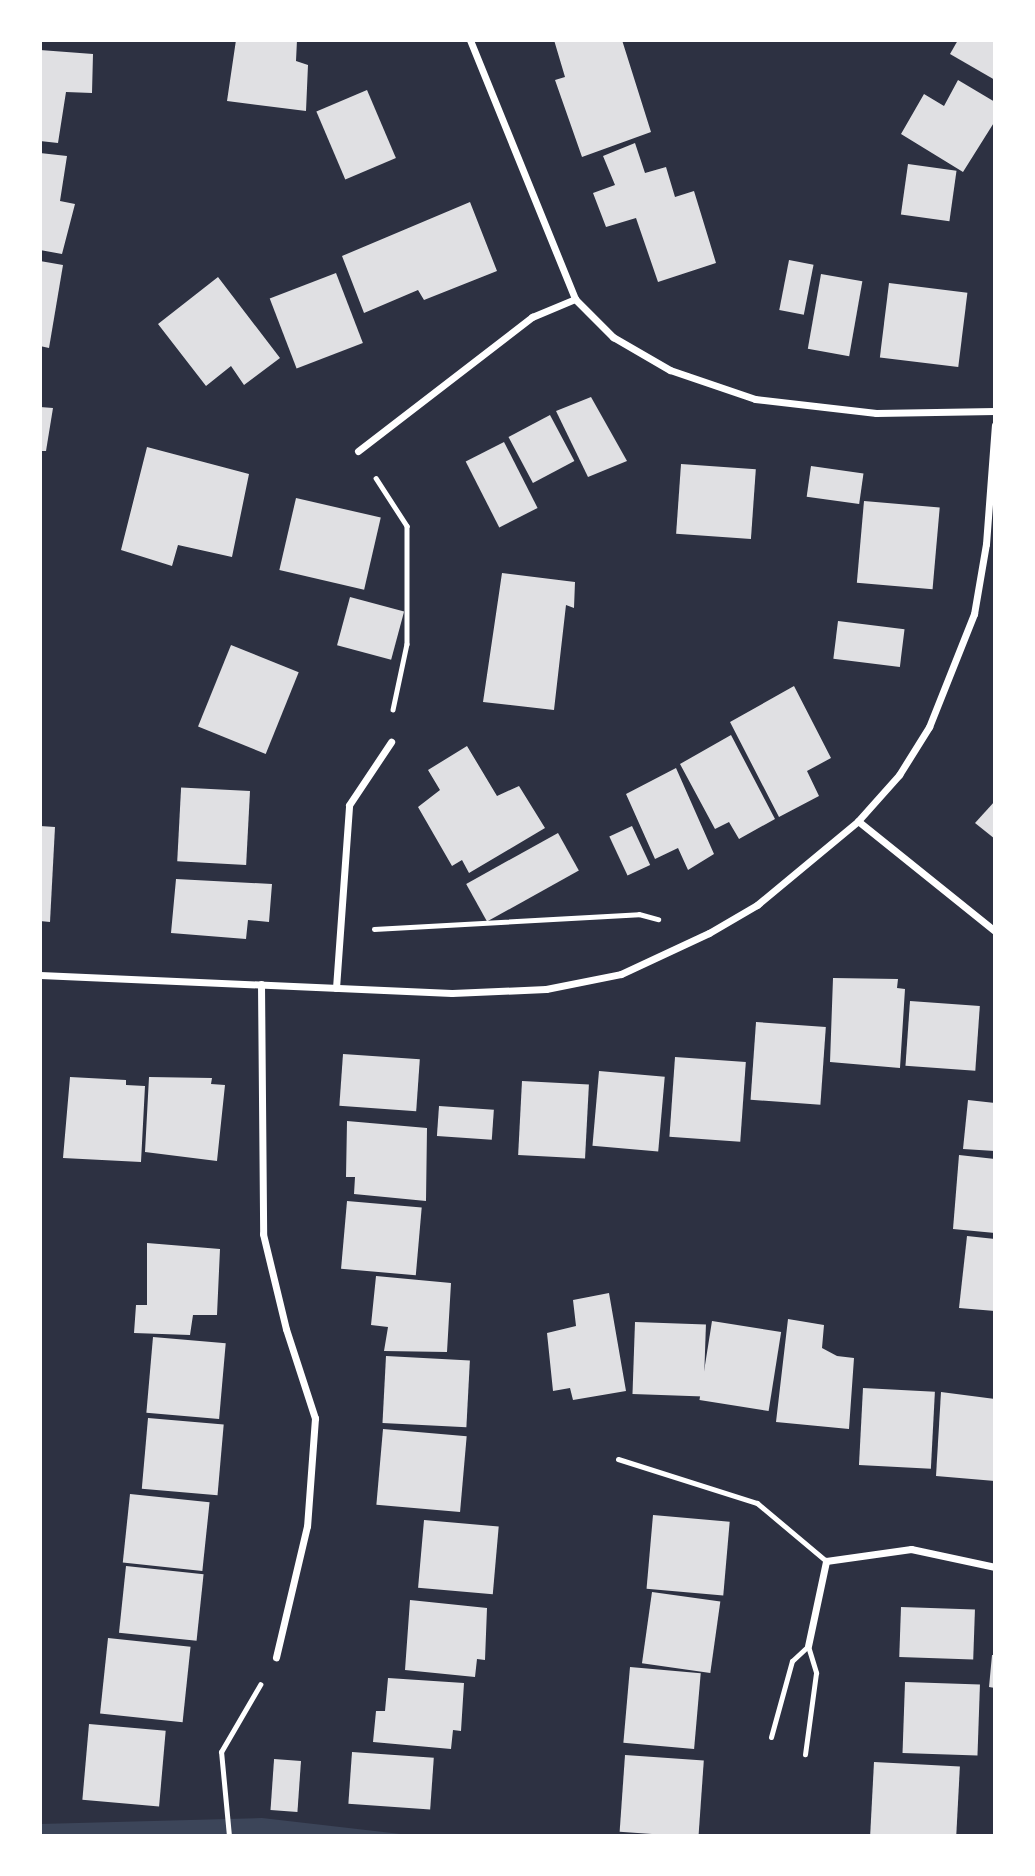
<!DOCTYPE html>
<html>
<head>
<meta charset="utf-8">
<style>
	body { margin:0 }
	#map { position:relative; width:1035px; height:1876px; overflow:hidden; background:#2d3142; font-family:Signika,sans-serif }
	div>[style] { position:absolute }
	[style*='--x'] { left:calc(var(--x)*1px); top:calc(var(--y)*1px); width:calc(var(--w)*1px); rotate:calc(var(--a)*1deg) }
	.green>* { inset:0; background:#3c4559 }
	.building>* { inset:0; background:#e0e0e3; transform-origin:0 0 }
	.path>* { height:4.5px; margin:-2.25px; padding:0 2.25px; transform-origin:2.25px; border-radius:2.25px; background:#fff }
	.service>* { height:5px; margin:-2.5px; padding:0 2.5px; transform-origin:2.5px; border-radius:2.5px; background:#fff }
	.minor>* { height:7px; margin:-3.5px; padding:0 3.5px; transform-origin:3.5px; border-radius:3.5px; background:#fff }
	span { translate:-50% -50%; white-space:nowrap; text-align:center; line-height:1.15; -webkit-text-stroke:5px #fff; paint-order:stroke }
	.frame { position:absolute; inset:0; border:42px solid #fff; pointer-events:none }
</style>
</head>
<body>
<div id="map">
	<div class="green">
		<div style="clip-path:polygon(262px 1818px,418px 1836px,40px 1836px,40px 1824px)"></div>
	</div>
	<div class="building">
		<div style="clip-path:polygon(236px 40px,297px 40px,296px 61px,308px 65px,306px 111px,227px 101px)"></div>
		<div style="clip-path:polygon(554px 40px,622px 40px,651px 132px,582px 157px,555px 80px,565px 77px)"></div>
		<div style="clip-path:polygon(958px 40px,995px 40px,995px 80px,950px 54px)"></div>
		<div style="clip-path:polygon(40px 50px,93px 54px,92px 93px,66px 92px,58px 143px,40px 141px)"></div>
		<div style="clip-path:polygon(958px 80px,995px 102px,995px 121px,963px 172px,901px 134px,924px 94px,944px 106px)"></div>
		<div style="left:367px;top:90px;width:74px;height:55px;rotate:67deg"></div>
		<div style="clip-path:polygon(635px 143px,645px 173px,666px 167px,675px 197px,694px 191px,716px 263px,658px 282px,636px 218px,606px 227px,593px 193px,615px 185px,603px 156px)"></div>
		<div style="clip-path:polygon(40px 153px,67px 156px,60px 201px,75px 204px,62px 254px,40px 250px)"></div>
		<div style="left:908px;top:164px;width:49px;height:51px;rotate:8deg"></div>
		<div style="clip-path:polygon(470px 202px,497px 271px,424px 300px,418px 290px,364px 313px,342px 256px)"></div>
		<div style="left:789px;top:260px;width:25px;height:51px;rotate:11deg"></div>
		<div style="clip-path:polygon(40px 261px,63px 265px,49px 348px,40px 346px)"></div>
		<div style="left:336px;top:273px;width:75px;height:71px;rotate:69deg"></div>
		<div style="left:821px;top:274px;width:42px;height:76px;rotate:10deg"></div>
		<div style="clip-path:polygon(218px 277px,280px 358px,244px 385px,231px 366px,206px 386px,158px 324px)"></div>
		<div style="left:889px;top:283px;width:79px;height:75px;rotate:7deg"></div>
		<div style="clip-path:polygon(591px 397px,627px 461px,588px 477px,556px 411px)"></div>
		<div style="clip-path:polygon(40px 407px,53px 408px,46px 451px,40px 451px)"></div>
		<div style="left:550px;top:415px;width:52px;height:47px;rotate:62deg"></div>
		<div style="left:504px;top:442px;width:74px;height:43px;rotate:63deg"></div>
		<div style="clip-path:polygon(147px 447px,249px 474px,232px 557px,178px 545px,172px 566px,121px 550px)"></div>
		<div style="left:681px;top:464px;width:75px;height:70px;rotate:4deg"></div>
		<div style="left:811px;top:466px;width:53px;height:31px;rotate:8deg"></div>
		<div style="left:296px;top:498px;width:87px;height:74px;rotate:13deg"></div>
		<div style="left:864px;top:501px;width:76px;height:82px;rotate:5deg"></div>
		<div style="clip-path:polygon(502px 573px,575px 582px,574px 608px,566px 605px,554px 710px,483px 702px)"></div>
		<div style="left:350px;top:597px;width:56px;height:50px;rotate:15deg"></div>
		<div style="left:838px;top:621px;width:67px;height:38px;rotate:7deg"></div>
		<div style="left:231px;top:645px;width:73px;height:88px;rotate:22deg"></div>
		<div style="clip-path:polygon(794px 686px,831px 758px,807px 771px,819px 796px,779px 817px,730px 722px)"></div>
		<div style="clip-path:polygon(731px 735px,775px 819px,739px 839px,729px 822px,715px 829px,680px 764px)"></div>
		<div style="clip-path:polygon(467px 746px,497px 796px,519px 786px,545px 828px,469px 873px,462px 860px,452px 866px,418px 807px,440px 790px,428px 770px)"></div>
		<div style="clip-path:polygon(676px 768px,714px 854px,688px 870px,678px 848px,655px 859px,626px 794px)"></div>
		<div style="left:250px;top:791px;width:74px;height:69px;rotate:93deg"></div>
		<div style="clip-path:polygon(995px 801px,995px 839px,975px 823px)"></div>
		<div style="clip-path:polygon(40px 826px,55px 827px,50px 922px,40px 921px)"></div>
		<div style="left:632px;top:826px;width:43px;height:25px;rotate:65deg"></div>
		<div style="left:558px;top:833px;width:43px;height:105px;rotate:61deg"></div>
		<div style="clip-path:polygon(176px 879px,272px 884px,269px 922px,248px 920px,246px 939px,171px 933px)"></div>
		<div style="clip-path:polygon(833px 978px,898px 979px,897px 988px,905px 989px,900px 1068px,830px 1062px)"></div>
		<div style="left:910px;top:1001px;width:70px;height:65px;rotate:4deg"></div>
		<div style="left:756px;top:1022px;width:70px;height:78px;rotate:4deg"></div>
		<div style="left:343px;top:1054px;width:77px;height:52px;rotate:4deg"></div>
		<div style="left:675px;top:1057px;width:71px;height:80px;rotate:4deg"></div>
		<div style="left:599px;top:1071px;width:66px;height:75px;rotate:5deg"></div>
		<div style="clip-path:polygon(70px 1077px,126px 1080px,126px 1085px,145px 1086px,141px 1162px,63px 1158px)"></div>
		<div style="clip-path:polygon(149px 1077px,212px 1078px,211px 1084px,225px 1085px,217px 1161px,145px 1152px)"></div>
		<div style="left:522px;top:1081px;width:67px;height:74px;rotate:3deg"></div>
		<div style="clip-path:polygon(968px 1100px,995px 1103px,995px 1151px,963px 1149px)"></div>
		<div style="left:439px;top:1106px;width:55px;height:30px;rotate:4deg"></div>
		<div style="clip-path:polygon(347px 1121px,427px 1128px,426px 1201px,354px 1194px,355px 1177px,346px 1177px)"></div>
		<div style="clip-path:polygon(959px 1155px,995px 1159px,995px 1233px,953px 1229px)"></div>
		<div style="left:347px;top:1201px;width:75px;height:68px;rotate:5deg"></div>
		<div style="clip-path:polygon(967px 1236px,995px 1239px,995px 1311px,959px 1308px)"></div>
		<div style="clip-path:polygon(147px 1243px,220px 1249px,217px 1315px,193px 1315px,190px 1335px,134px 1333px,136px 1305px,147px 1305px)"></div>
		<div style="clip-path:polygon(376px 1276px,451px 1283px,447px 1352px,384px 1351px,388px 1327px,371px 1325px)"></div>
		<div style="clip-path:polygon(609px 1293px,626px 1391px,573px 1400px,570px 1388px,553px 1391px,547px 1333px,576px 1326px,573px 1300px)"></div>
		<div style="clip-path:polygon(788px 1319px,824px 1325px,822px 1348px,837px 1356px,854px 1358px,849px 1429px,776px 1422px)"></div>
		<div style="left:712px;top:1321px;width:70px;height:80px;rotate:9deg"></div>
		<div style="left:635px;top:1322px;width:71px;height:72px;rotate:2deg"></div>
		<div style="left:153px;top:1337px;width:73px;height:76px;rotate:5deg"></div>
		<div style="left:386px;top:1356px;width:84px;height:67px;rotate:3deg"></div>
		<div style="left:863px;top:1388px;width:72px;height:77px;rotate:3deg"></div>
		<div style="clip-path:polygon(941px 1392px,995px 1399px,995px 1481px,936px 1476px)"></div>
		<div style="left:148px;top:1418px;width:76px;height:71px;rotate:5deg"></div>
		<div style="left:383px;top:1429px;width:84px;height:76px;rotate:5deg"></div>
		<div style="left:130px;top:1494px;width:80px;height:69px;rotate:6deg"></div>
		<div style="left:653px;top:1515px;width:77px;height:74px;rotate:5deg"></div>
		<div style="left:424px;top:1520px;width:75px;height:68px;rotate:5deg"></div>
		<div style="left:126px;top:1566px;width:78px;height:67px;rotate:6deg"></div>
		<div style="left:652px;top:1592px;width:69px;height:72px;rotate:8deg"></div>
		<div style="clip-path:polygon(410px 1600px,487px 1608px,485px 1660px,477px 1659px,475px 1677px,405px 1670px)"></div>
		<div style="left:901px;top:1607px;width:74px;height:50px;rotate:2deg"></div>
		<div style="left:108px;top:1638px;width:83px;height:76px;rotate:6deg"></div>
		<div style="clip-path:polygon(992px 1655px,995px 1655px,995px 1688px,989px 1687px)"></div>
		<div style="left:630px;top:1667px;width:71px;height:76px;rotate:5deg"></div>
		<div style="clip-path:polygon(388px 1678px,464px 1683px,461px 1731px,453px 1730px,451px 1749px,373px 1742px,376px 1711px,385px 1711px)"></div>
		<div style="left:905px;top:1682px;width:75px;height:71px;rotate:2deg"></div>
		<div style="left:89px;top:1724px;width:77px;height:76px;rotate:5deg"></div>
		<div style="left:352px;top:1752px;width:82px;height:52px;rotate:4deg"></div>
		<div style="left:625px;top:1755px;width:79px;height:77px;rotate:4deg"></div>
		<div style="left:301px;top:1761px;width:51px;height:27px;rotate:94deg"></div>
		<div style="left:874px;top:1762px;width:86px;height:74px;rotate:3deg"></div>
	</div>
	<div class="path">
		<div style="--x:376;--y:478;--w:57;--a:57.1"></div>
		<div style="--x:407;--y:526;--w:118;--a:90"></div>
		<div style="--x:407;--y:644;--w:67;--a:102"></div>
		<div style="--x:374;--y:929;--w:265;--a:-3.2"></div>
		<div style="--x:639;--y:914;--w:20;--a:15"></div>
		<div style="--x:229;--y:1836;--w:84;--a:-95.4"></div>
		<div style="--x:221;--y:1752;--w:78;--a:-59.8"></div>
	</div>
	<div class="service">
		<div style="--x:618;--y:1459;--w:146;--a:17.6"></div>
		<div style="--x:757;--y:1503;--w:90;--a:40"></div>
		<div style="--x:771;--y:1737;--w:79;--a:-74.6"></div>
		<div style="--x:792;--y:1661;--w:22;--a:-43"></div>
		<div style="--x:808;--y:1646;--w:28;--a:73"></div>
		<div style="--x:816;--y:1673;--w:82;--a:97.7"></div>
	</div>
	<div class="minor">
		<div style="--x:470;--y:40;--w:279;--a:67.9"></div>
		<div style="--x:575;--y:299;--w:54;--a:45"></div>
		<div style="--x:613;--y:337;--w:66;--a:30.1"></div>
		<div style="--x:670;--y:370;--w:90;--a:18.8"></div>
		<div style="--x:755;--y:399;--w:122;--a:6.6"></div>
		<div style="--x:876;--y:413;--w:119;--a:-1"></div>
		<div style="--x:358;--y:451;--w:220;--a:-37.6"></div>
		<div style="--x:532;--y:317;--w:47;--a:-22.7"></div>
		<div style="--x:858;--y:821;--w:176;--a:38.8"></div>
		<div style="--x:40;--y:975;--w:412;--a:2.5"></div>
		<div style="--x:452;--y:993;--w:94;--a:-2.4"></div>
		<div style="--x:546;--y:989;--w:76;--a:-11.3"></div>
		<div style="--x:621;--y:974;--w:97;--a:-25"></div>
		<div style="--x:709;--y:933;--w:56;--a:-30.3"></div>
		<div style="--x:757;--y:905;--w:131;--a:-39.7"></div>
		<div style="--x:858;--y:821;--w:62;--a:-48.3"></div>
		<div style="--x:899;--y:775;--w:57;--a:-58"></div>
		<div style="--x:929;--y:727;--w:122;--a:-68.3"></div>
		<div style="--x:974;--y:614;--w:71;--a:-80.3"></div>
		<div style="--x:986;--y:544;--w:119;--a:-85.7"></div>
		<div style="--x:261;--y:984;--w:250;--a:89.5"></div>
		<div style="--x:263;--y:1234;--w:98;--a:76.4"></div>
		<div style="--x:286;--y:1329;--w:94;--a:72"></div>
		<div style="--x:315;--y:1418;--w:108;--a:94.2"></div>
		<div style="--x:307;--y:1526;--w:135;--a:103.3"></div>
		<div style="--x:336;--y:988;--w:183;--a:-85.9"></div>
		<div style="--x:349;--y:805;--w:76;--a:-56.3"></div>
		<div style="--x:808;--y:1646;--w:87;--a:-78"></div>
		<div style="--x:826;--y:1561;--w:86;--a:-8"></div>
		<div style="--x:911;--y:1549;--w:86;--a:12.1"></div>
	</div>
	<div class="frame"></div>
</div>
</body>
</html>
